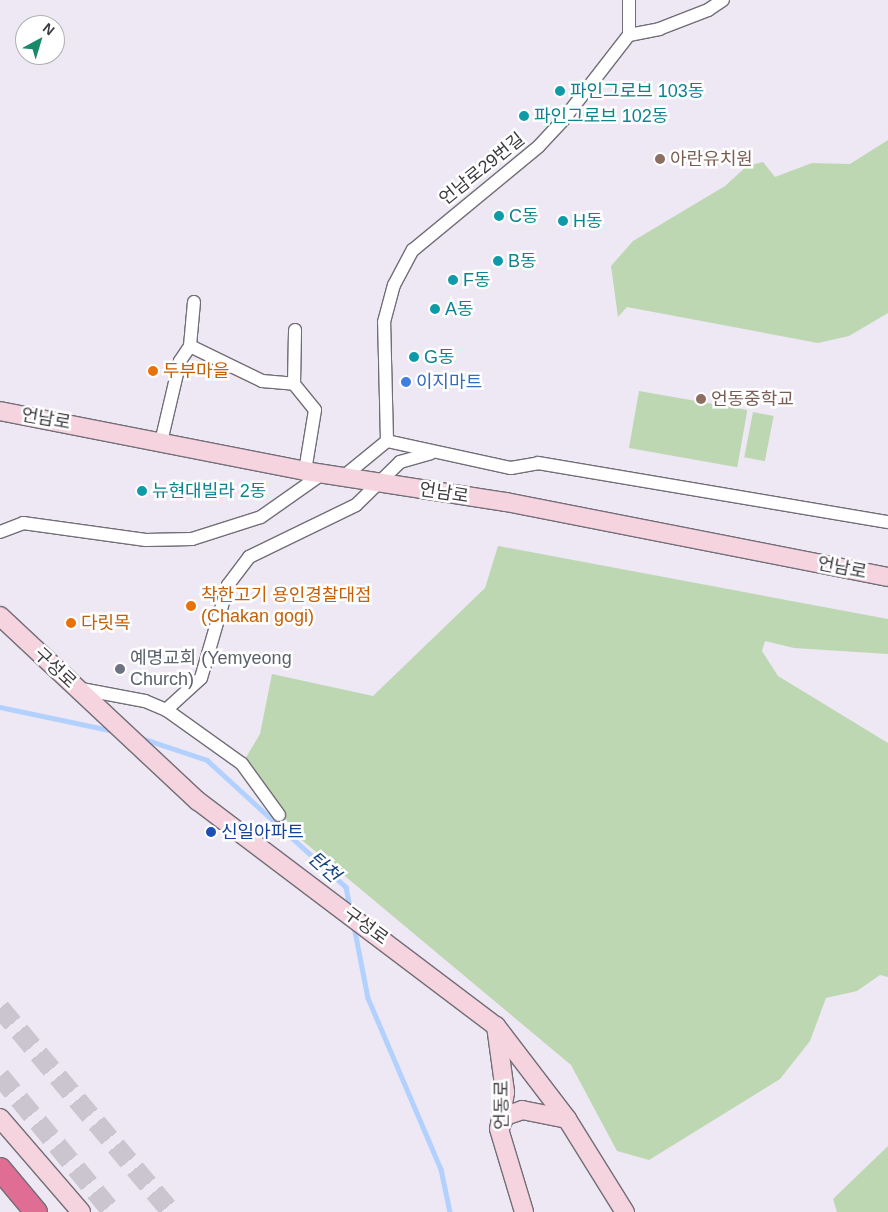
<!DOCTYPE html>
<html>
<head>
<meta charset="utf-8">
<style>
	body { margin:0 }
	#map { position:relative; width:888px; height:1212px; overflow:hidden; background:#ede8f3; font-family:Helvetica,"Noto Sans KR",sans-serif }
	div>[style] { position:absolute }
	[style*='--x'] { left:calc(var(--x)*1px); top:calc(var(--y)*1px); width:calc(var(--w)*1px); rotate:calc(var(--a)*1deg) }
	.green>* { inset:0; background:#bed7b3; transform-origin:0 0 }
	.stream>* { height:4.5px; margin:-2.25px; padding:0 2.25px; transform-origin:2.25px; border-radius:2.25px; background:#b3d1fe }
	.trunk-tunnel>* { height:20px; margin-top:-10px; transform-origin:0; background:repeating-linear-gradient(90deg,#cac5cf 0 20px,transparent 0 30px) }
	.roads { filter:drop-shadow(1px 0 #726e77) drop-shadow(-1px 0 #726e77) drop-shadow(0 1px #726e77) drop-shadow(0 -1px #726e77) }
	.minor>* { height:12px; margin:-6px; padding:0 6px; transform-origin:6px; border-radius:6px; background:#fff }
	.secondary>* { height:18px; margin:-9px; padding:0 9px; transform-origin:9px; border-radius:9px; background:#f5d3df }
	.motorway>* { height:22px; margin:-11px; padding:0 11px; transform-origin:11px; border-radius:11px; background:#df6d94 }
	.dots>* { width:14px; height:14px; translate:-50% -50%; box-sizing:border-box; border:2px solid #fff; border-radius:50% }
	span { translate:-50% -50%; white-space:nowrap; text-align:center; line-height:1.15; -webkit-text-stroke:5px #fff; paint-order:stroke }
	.culture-label { font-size:18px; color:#0d838f }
	.left { translate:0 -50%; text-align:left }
	.education-label { font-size:18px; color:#785e54 }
	.street-label { font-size:18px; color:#3d3b40 }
	.food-label { font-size:18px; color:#c56008 }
	.shop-label { font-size:18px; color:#366cbe }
	.worship-label { font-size:18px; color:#5b616d }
	.transit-label { font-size:18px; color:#164399 }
	.water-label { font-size:19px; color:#174484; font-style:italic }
	.north { position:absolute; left:15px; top:15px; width:50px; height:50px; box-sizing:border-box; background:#fff; border:1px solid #b1b1b3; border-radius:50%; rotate:39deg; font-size:14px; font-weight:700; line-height:20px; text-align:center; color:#3d3b40 }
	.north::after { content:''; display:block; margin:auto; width:18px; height:22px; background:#188969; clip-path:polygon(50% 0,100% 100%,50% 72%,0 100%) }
</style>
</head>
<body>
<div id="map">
	<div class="green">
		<div style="clip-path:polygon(888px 140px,888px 313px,849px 336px,818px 343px,627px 307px,618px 317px,611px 266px,633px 241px,725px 186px,747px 166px,763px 162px,775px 177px,812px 163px,850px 164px)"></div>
		<div style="left:639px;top:391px;width:110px;height:58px;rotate:10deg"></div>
		<div style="left:753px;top:412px;width:21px;height:46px;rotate:11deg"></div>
		<div style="clip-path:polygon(498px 546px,888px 619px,888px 654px,794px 648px,765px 641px,762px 651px,778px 676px,888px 743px,888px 977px,880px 975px,857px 991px,826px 998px,810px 1041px,780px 1079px,649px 1160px,617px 1151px,571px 1065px,303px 841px,242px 764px,260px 734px,272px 674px,373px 696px,485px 588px)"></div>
		<div style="clip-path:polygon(888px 1146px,888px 1212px,837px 1212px,833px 1199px)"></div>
	</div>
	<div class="stream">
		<div style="--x:0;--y:707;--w:116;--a:11.9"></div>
		<div style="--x:138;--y:737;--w:73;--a:18.4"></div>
		<div style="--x:207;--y:760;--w:188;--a:42.4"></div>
		<div style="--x:346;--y:887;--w:21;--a:79"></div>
		<div style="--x:354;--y:926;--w:73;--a:79"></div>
		<div style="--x:368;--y:998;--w:186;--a:66.9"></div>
		<div style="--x:441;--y:1169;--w:44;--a:78.2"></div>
	</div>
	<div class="trunk-tunnel">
		<div style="--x:0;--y:1008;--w:266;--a:50"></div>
		<div style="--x:0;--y:1076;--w:176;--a:50.5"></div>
	</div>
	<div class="roads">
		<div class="minor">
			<div style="--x:629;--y:0;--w:35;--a:90"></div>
			<div style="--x:194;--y:302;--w:44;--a:95.2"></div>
			<div style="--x:190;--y:346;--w:80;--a:25.9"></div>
			<div style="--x:262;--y:381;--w:32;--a:5"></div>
			<div style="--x:294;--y:384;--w:33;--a:51"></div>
			<div style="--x:315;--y:410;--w:62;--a:99.3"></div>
			<div style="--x:294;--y:384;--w:54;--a:-88.9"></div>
			<div style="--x:387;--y:441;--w:119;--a:-91.4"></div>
			<div style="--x:384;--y:322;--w:38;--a:-75"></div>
			<div style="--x:394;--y:285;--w:40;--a:-62"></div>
			<div style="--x:413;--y:250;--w:163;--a:-39.5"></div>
			<div style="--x:539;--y:146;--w:35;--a:-47"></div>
			<div style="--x:563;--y:120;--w:108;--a:-52.2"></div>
			<div style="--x:629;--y:35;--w:31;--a:-11"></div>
			<div style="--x:659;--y:29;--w:53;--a:-21.2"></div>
			<div style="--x:708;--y:10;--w:18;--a:-34"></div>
			<div style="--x:161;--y:442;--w:83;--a:-76.8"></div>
			<div style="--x:180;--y:361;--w:18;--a:-56"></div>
			<div style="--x:343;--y:477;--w:57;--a:-39.3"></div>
			<div style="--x:387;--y:441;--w:127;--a:12.3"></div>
			<div style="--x:511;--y:468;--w:27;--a:-10"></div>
			<div style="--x:538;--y:463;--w:355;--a:9.6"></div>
			<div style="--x:0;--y:532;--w:25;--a:-21"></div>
			<div style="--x:23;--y:523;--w:124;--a:7.9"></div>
			<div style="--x:146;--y:540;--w:46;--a:-1.2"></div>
			<div style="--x:192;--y:539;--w:72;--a:-17.7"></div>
			<div style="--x:261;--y:517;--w:75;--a:-35.2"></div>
			<div style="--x:76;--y:688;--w:70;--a:10.7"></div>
			<div style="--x:145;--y:701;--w:25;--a:23"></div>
			<div style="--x:168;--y:711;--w:91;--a:35.6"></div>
			<div style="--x:242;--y:764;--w:63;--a:54"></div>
			<div style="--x:166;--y:710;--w:47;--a:-42.4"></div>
			<div style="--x:201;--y:678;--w:97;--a:-73.8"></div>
			<div style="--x:228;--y:585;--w:35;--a:-53"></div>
			<div style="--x:249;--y:557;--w:119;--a:-25.9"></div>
			<div style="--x:356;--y:505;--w:62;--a:-44.3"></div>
			<div style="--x:400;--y:462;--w:32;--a:-16"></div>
		</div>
		<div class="secondary">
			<div style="--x:0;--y:411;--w:311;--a:11.1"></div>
			<div style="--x:305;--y:471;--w:203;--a:8.8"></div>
			<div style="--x:506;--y:502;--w:389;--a:11.1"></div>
			<div style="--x:0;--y:616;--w:271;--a:43.1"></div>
			<div style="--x:198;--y:801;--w:373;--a:37.1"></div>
			<div style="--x:496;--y:1026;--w:117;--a:52.6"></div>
			<div style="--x:567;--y:1119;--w:110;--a:58.1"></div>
			<div style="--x:496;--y:1026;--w:67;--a:82.2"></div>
			<div style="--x:505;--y:1092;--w:37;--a:99"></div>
			<div style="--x:499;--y:1129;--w:87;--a:73.2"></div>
			<div style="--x:0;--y:1118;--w:124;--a:49.2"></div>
			<div style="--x:500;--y:1128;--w:13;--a:-67"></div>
			<div style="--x:505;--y:1116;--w:18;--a:-19"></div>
			<div style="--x:522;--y:1110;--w:46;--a:11.3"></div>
		</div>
		<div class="motorway">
			<div style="--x:0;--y:1169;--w:56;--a:50.1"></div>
		</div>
	</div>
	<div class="dots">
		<div style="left:560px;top:91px;background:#0f9aa8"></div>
		<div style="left:524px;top:116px;background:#0f9aa8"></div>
		<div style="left:660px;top:159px;background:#8d6e63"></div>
		<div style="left:499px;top:216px;background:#0f9aa8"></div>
		<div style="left:563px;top:221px;background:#0f9aa8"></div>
		<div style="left:498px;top:261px;background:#0f9aa8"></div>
		<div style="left:453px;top:280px;background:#0f9aa8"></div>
		<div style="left:435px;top:309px;background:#0f9aa8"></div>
		<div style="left:414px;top:357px;background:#0f9aa8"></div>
		<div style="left:153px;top:371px;background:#e8710a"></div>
		<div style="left:406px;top:382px;background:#3f7fe0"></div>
		<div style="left:701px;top:399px;background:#8d6e63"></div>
		<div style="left:142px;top:491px;background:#0f9aa8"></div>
		<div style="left:191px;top:606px;background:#e8710a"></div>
		<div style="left:71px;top:623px;background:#e8710a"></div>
		<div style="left:120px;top:669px;background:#6b7280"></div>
		<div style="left:211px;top:832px;background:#1a4fb4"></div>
	</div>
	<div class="culture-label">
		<span class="left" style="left:570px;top:91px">파인그로브 103동</span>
		<span class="left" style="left:534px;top:116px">파인그로브 102동</span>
		<span class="left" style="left:509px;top:216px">C동</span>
		<span class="left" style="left:573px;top:221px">H동</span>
		<span class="left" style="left:508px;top:261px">B동</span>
		<span class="left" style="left:463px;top:280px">F동</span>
		<span class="left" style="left:445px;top:309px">A동</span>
		<span class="left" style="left:424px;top:357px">G동</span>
		<span class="left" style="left:152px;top:491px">뉴현대빌라 2동</span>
	</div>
	<div class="education-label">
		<span class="left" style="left:670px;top:159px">아란유치원</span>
		<span class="left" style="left:711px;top:399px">언동중학교</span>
	</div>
	<div class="street-label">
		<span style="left:482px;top:169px;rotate:-39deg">언남로29번길</span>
		<span style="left:46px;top:419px;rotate:10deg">언남로</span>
		<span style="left:444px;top:493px;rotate:9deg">언남로</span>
		<span style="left:842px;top:568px;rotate:11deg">언남로</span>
		<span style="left:55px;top:668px;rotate:43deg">구성로</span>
		<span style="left:366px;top:926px;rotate:36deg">구성로</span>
		<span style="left:502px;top:1105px;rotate:-90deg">언동로</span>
	</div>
	<div class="food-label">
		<span class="left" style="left:163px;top:371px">두부마을</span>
		<span class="left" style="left:201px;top:606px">착한고기 용인경찰대점<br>(Chakan gogi)</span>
		<span class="left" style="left:81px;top:623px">다릿목</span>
	</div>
	<div class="shop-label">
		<span class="left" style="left:416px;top:382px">이지마트</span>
	</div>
	<div class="worship-label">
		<span class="left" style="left:130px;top:669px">예명교회 (Yemyeong<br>Church)</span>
	</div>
	<div class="transit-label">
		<span class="left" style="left:221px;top:832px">신일아파트</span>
	</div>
	<div class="water-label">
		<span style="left:324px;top:867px;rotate:42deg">탄천</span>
	</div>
	<div class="north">N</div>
</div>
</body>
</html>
